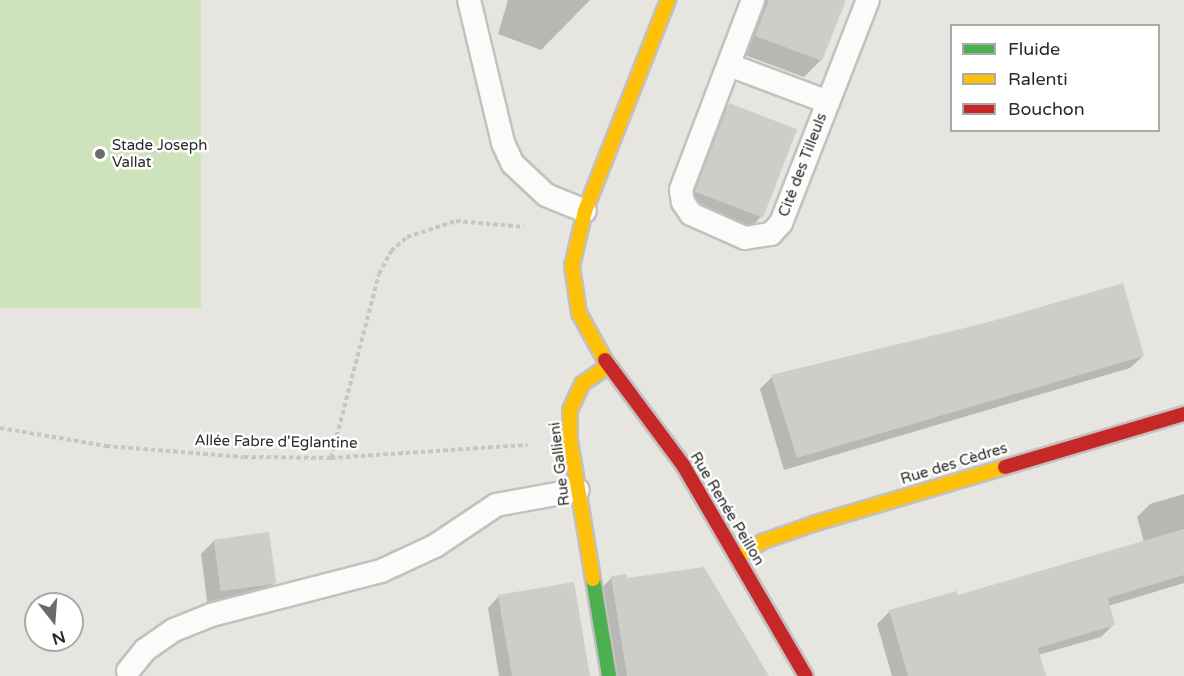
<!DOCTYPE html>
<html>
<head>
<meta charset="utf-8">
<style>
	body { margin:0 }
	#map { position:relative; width:1184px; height:676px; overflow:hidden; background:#e7e5e0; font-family:"Varela Round",sans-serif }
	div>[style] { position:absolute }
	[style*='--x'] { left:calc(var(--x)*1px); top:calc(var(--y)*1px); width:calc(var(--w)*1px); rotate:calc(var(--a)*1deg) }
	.pitch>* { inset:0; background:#cee2bb; transform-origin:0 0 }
	.shadow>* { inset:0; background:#0003 }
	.building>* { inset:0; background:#cfcdc9; transform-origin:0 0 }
	.path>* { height:4px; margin-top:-2px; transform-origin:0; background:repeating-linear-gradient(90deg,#c6c6c5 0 4.5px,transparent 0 7.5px) }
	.roads { filter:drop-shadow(2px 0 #c2c1c0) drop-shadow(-2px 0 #c2c1c0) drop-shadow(0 2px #c2c1c0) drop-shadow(0 -2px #c2c1c0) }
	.lane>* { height:22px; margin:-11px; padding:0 11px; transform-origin:11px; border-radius:11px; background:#fbfbfa }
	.fast>* { height:14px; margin:-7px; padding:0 7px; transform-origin:7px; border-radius:7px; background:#4caf50 }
	.slow>* { height:14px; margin:-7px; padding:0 7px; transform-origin:7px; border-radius:7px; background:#ffc107 }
	.jam>* { height:14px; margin:-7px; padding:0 7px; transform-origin:7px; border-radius:7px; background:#c62828 }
	.dots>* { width:16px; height:16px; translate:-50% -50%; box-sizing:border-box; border:3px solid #fff; border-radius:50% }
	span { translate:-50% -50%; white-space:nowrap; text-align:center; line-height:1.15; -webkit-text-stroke:5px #fff; paint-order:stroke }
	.poi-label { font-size:15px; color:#2a2a2a }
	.left { translate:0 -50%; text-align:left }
	.street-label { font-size:15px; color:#2a2a2a }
	.legend { position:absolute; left:950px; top:24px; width:210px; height:108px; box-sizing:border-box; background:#fff; border:2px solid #aaa; margin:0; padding:8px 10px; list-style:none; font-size:18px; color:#2a2a2a }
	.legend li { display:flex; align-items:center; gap:12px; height:30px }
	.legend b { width:30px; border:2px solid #aaa }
	.north { position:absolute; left:24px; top:592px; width:60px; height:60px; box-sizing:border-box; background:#fff; border:2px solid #aaa; border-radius:50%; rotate:163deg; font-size:16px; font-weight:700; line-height:24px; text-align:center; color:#2a2a2a }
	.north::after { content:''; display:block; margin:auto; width:21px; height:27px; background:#6c6b6a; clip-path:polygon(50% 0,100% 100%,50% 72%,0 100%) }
</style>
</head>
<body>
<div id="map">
	<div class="pitch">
		<div style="left:0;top:0;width:201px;height:308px"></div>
	</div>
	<div class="shadow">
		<div style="clip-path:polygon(508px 0,590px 0,541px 50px,498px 34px)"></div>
		<div style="clip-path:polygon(760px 0,844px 0,821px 60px,804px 77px,739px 53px)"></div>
		<div style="clip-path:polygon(729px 105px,761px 217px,744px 234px,679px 210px,712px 122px)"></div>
		<div style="clip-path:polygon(1143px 356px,1130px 368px,784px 470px,760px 389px,772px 377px)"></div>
		<div style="clip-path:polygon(1184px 494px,1184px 583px,1108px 606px,1114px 624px,1101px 637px,1038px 655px,1044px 676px,892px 676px,877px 624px,890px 611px,957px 597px,1144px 542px,1137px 517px,1150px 504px)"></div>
		<div style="clip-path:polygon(214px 541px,274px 584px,261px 597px,208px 609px,201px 554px)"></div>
		<div style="clip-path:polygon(612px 577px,626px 580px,765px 676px,615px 676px,601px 589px)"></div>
		<div style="clip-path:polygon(499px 596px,589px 676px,499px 676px,488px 608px)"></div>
	</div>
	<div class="building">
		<div style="clip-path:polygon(769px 0,846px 0,822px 61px,755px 36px)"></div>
		<div style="left:729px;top:103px;width:73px;height:95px;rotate:21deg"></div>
		<div style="clip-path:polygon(1123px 283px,1144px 356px,797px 458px,771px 375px,989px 322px)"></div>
		<div style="clip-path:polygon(1184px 529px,1184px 575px,1108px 598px,1115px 625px,1038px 648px,1046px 676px,908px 676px,889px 610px,957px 591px,958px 595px)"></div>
		<div style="left:269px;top:532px;width:52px;height:56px;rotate:82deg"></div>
		<div style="clip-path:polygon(704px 567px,769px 676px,627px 676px,611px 576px,627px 574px,627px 578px)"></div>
		<div style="clip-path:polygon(574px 582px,590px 676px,512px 676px,498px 595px)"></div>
	</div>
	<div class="path">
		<div style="--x:0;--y:428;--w:108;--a:9.6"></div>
		<div style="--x:106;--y:446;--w:138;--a:4.6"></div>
		<div style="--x:244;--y:457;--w:87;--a:0.7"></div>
		<div style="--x:331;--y:458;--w:197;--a:-3.8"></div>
		<div style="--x:331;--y:458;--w:190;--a:-75.4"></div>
		<div style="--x:379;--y:274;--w:26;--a:-62"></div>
		<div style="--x:391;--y:251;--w:21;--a:-41"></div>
		<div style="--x:407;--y:237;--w:52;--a:-18.1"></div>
		<div style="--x:456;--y:221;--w:68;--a:5"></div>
	</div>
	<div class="roads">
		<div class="lane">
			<div style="--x:469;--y:0;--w:147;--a:76.6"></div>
			<div style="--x:503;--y:143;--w:23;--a:65"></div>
			<div style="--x:513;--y:164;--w:45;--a:43.2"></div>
			<div style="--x:546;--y:195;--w:42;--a:22.3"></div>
			<div style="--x:753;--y:0;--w:203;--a:110.8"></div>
			<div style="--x:681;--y:190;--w:12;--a:81"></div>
			<div style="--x:683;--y:202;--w:14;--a:56"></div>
			<div style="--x:691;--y:214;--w:59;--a:24"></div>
			<div style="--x:745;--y:238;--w:26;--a:-9"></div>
			<div style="--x:771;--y:234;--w:15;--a:-48"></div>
			<div style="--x:781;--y:223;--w:239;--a:-68.7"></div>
			<div style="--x:729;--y:65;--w:106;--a:20.5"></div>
			<div style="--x:128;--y:671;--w:27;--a:-51"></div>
			<div style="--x:145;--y:650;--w:35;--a:-35"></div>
			<div style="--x:174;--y:630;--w:40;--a:-22"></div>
			<div style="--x:211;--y:615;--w:176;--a:-14.5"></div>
			<div style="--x:381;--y:571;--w:60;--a:-24.8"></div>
			<div style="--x:435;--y:546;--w:73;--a:-33.9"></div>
			<div style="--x:496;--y:505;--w:83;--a:-10.4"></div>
		</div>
		<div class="fast">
			<div style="--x:593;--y:579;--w:98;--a:80.6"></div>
		</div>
		<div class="slow">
			<div style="--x:605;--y:360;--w:54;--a:-119"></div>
			<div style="--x:579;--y:313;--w:48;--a:-98.5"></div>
			<div style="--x:572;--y:266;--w:57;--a:-76.7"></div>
			<div style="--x:585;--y:211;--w:227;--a:-68.5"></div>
			<div style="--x:737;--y:557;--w:31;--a:-31"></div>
			<div style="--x:764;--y:541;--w:55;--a:-19.1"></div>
			<div style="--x:816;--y:523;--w:197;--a:-16.5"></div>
			<div style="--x:593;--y:579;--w:141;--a:-99.4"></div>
			<div style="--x:570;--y:440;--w:30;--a:-90"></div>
			<div style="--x:570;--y:410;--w:29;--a:-65"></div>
			<div style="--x:582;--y:384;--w:32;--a:-35"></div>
		</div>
		<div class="jam">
			<div style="--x:605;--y:360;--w:131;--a:53.4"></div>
			<div style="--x:683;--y:465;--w:244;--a:59.8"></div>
			<div style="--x:1005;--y:467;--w:187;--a:-16.5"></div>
		</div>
	</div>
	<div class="dots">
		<div style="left:100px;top:154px;background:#6c6b6a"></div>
	</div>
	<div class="poi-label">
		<span class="left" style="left:112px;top:154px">Stade Joseph<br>Vallat</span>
	</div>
	<div class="street-label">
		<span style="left:803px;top:165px;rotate:-69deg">Cité des Tilleuls</span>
		<span style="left:276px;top:442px;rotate:1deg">Allée Fabre d'Eglantine</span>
		<span style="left:560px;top:464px;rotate:-97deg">Rue Gallieni</span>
		<span style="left:954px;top:464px;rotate:-17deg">Rue des Cèdres</span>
		<span style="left:727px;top:509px;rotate:59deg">Rue Renée Peillon</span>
	</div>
	<ul class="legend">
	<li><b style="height:8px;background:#4caf50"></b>Fluide</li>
	<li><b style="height:8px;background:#ffc107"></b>Ralenti</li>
	<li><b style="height:8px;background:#c62828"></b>Bouchon</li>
	</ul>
	<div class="north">N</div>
</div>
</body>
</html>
